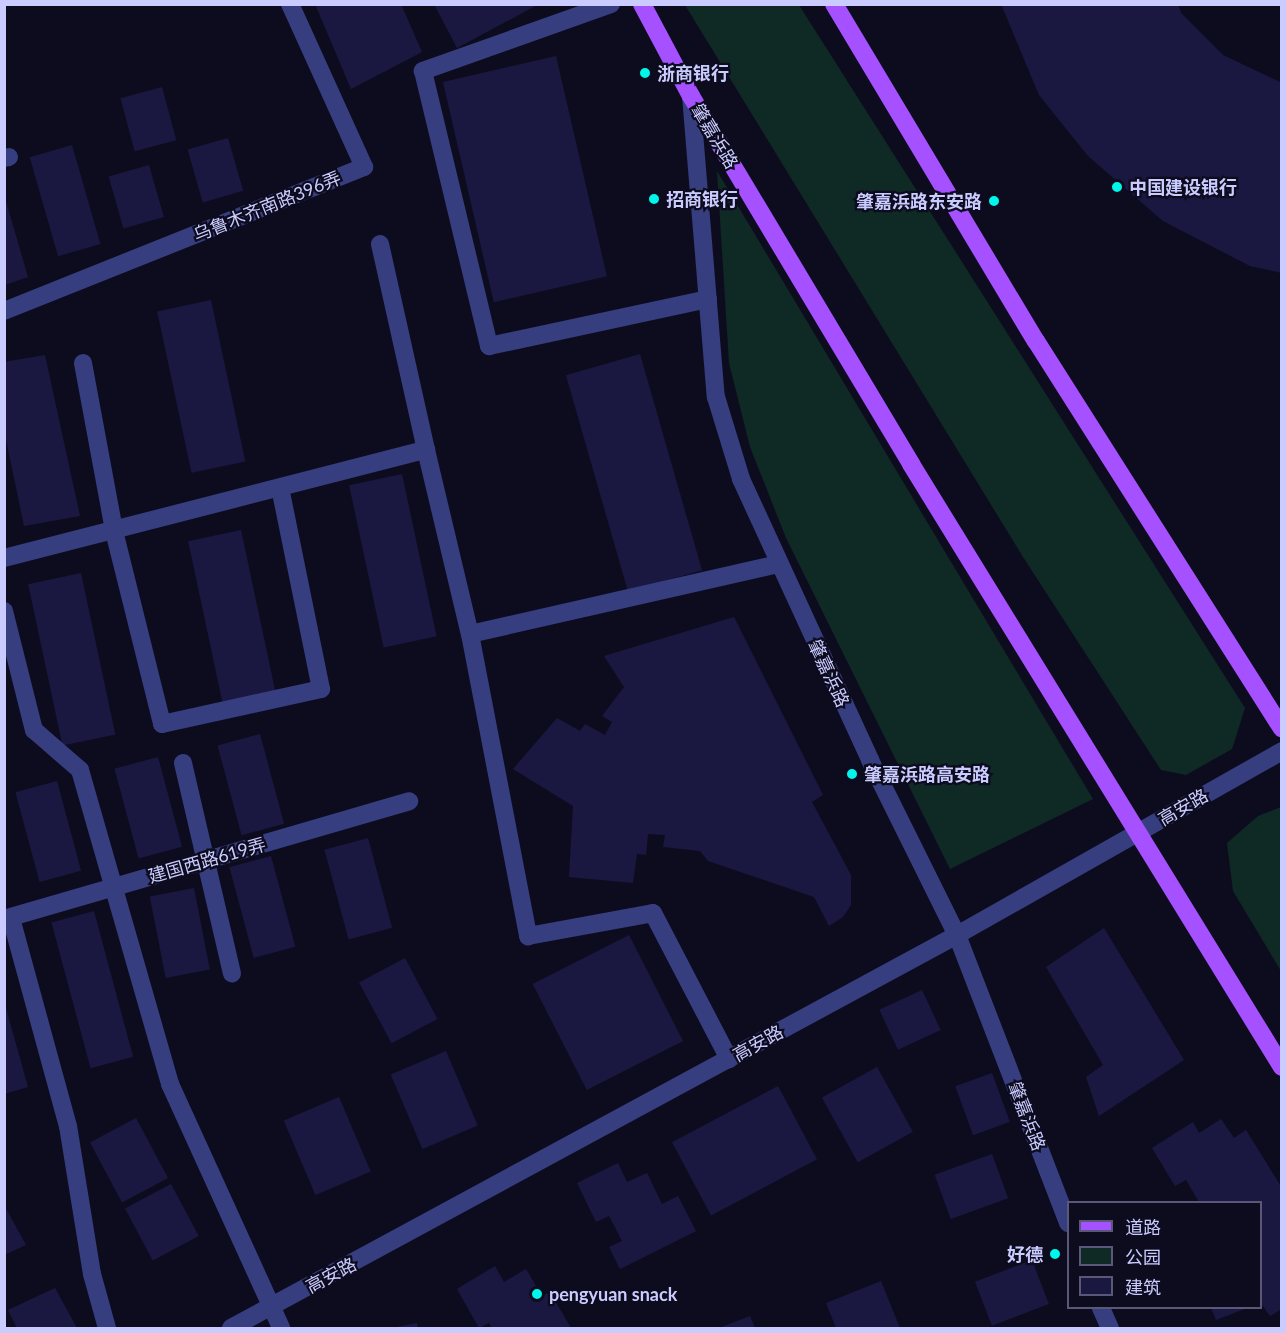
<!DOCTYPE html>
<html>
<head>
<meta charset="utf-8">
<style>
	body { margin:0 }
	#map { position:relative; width:1286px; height:1333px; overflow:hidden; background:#0d0c1f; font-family:Lato,"Noto Sans SC",sans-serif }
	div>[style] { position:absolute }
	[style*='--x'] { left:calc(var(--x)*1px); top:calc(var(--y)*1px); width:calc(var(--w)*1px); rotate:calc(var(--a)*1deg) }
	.green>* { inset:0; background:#0f2924 }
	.building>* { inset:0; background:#1a1840; transform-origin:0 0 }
	.minor>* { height:18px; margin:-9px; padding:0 9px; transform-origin:9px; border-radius:9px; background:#363e7f }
	.major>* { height:18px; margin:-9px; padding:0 9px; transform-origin:9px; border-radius:9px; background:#a651ff }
	.dots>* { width:16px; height:16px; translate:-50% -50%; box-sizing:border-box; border:3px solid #0d0c1f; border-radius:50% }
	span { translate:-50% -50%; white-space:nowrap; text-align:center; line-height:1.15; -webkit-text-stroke:4.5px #0d0c1f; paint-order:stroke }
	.poi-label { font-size:18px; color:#cacbff; font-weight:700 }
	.left { translate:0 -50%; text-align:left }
	.right { translate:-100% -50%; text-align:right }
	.street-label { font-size:18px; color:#cacbff }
	.frame { position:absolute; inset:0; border:6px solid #cacbff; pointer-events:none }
	.legend { position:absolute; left:1067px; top:1201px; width:195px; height:108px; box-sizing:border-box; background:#0d0c1f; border:2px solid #595879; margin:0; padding:8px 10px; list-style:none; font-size:18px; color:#cacbff }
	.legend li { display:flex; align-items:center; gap:12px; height:30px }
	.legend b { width:30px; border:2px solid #595879 }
</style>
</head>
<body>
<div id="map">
	<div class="green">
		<div style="clip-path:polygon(685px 5px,799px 5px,1245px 708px,1232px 749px,1186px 775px,1161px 770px,1023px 557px)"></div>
		<div style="clip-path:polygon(717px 171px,1093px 799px,950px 869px,786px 538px,750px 447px,729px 363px)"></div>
		<div style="clip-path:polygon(1281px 807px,1282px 807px,1281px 971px,1233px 891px,1227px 843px,1258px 816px)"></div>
	</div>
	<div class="building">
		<div style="clip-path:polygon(315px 4px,401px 4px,422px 52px,351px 89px)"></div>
		<div style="clip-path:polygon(434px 4px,539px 4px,457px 48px)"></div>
		<div style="clip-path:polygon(1001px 4px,1178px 4px,1181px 13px,1223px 55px,1282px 83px,1282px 273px,1250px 266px,1163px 221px,1088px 156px,1039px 95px)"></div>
		<div style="left:556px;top:56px;width:226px;height:116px;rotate:77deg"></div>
		<div style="left:162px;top:87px;width:55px;height:43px;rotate:75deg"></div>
		<div style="left:228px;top:138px;width:55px;height:42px;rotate:74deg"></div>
		<div style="left:72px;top:145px;width:103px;height:44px;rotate:74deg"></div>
		<div style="left:149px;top:165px;width:54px;height:42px;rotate:74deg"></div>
		<div style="clip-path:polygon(5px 198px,28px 277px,5px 285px)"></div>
		<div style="left:211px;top:300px;width:165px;height:55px;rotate:78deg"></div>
		<div style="left:640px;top:354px;width:225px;height:77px;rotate:74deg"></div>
		<div style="clip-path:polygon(45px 355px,80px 516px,24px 526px,4px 430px,4px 362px)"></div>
		<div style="left:402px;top:474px;width:166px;height:54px;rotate:78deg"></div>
		<div style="left:241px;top:530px;width:165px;height:54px;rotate:78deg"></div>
		<div style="left:81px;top:573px;width:165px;height:54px;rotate:78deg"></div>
		<div style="clip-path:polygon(734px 617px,823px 795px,812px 802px,851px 875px,851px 905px,843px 917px,829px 926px,814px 897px,708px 861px,700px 851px,663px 847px,665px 835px,648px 834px,646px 855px,637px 854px,633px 883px,569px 877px,573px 806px,513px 769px,557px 718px,580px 731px,585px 724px,605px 735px,612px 722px,602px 716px,624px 687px,604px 656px)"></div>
		<div style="left:260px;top:734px;width:93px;height:44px;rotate:75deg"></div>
		<div style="left:158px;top:757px;width:93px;height:45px;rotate:75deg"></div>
		<div style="left:57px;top:781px;width:93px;height:43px;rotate:75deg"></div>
		<div style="left:368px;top:838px;width:93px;height:45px;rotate:75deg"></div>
		<div style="left:271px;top:856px;width:94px;height:43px;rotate:75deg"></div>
		<div style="left:194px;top:888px;width:83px;height:45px;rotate:79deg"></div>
		<div style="left:94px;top:911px;width:151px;height:44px;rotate:75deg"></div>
		<div style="clip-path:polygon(1104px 928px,1184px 1060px,1099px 1116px,1086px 1077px,1103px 1065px,1046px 967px)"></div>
		<div style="left:629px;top:935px;width:119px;height:108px;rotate:63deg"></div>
		<div style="left:405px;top:958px;width:69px;height:52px;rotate:62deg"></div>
		<div style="left:922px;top:990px;width:44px;height:47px;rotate:65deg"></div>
		<div style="clip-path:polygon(4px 1001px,28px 1087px,4px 1094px)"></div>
		<div style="left:446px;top:1051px;width:81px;height:60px;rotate:67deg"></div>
		<div style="left:877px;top:1067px;width:74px;height:63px;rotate:61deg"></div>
		<div style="left:992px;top:1073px;width:52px;height:39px;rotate:70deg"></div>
		<div style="left:778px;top:1086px;width:83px;height:120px;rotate:62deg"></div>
		<div style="left:339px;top:1097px;width:81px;height:60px;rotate:67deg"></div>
		<div style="left:136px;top:1118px;width:68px;height:52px;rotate:62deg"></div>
		<div style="clip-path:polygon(1221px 1119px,1234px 1138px,1246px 1130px,1282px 1188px,1282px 1309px,1270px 1316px,1260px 1302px,1260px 1202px,1199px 1202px,1186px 1180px,1175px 1186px,1152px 1148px,1193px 1122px,1199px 1133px)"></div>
		<div style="left:992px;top:1154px;width:47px;height:61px;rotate:70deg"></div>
		<div style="clip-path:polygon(618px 1163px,627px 1182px,647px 1173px,662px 1204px,678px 1196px,696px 1231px,620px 1269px,609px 1247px,622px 1241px,609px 1216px,596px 1222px,577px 1183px)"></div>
		<div style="left:171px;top:1184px;width:59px;height:52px;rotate:62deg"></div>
		<div style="clip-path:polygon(4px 1205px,26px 1245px,4px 1255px)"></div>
		<div style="left:1032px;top:1260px;width:47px;height:61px;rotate:69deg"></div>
		<div style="clip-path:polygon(495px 1266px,504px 1282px,526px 1269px,542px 1296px,550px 1292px,571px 1328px,492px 1328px,489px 1323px,479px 1328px,457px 1289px)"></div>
		<div style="clip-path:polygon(881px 1281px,900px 1328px,836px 1328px,826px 1303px)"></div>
		<div style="clip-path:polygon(55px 1288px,77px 1328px,17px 1328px,8px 1310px)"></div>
		<div style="clip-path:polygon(1211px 1308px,1247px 1308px,1216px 1320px)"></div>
		<div style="clip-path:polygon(750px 1316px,755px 1328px,719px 1328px)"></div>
		<div style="clip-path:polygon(417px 1323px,418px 1328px,396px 1328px,396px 1327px)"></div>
	</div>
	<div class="minor">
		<div style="--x:611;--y:4;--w:200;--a:160.4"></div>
		<div style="--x:423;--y:71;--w:283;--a:76.5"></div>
		<div style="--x:489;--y:346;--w:224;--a:-12.1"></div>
		<div style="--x:691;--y:96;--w:302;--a:85.3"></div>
		<div style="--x:716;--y:397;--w:86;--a:73"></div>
		<div style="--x:741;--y:479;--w:309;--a:65.3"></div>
		<div style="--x:870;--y:760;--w:195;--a:63.6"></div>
		<div style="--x:957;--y:935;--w:309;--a:68.9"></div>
		<div style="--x:4;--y:158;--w:5;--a:-11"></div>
		<div style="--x:380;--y:244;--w:211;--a:77.4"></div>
		<div style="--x:4;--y:311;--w:388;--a:-21.8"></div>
		<div style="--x:364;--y:167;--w:179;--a:-114.4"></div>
		<div style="--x:83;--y:363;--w:171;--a:79.5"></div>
		<div style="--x:114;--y:531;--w:199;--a:76"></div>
		<div style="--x:162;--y:724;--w:163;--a:-12.4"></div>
		<div style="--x:321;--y:689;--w:205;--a:-101.5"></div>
		<div style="--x:4;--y:558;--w:436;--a:-14.4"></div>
		<div style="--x:426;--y:450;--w:189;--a:76.6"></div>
		<div style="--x:470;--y:634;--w:316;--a:-12.8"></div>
		<div style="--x:4;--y:611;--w:123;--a:75.9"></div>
		<div style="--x:34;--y:730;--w:61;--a:41"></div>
		<div style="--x:80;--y:770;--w:327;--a:74"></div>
		<div style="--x:170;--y:1084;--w:268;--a:65.5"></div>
		<div style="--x:470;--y:634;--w:308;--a:79.1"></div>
		<div style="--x:528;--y:936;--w:127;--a:-10.4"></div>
		<div style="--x:653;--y:913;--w:165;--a:62.5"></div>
		<div style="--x:183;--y:763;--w:216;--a:76.9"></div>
		<div style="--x:11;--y:918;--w:216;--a:74.7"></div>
		<div style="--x:68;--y:1126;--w:150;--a:80.8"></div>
		<div style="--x:92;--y:1274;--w:56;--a:74.5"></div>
		<div style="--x:4;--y:919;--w:422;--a:-16.2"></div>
		<div style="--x:1101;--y:1308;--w:22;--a:66"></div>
		<div style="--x:231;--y:1328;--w:826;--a:-28.43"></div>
		<div style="--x:957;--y:935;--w:373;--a:-29.5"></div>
	</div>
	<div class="major">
		<div style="--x:642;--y:4;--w:104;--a:62"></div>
		<div style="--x:691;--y:96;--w:429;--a:59.1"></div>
		<div style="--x:911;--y:464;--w:708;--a:58.4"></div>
		<div style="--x:834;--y:4;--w:393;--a:59.1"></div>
		<div style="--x:1036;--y:341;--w:459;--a:57.6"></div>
	</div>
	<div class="dots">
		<div style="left:645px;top:73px;background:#00f5eb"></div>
		<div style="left:1117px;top:187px;background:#00f5eb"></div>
		<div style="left:654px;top:199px;background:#00f5eb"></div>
		<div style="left:994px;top:201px;background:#00f5eb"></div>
		<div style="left:852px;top:774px;background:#00f5eb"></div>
		<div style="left:1055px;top:1254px;background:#00f5eb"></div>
		<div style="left:537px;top:1294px;background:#00f5eb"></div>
	</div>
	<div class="poi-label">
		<span class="left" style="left:657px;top:73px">浙商银行</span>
		<span class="left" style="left:1129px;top:187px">中国建设银行</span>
		<span class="left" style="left:666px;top:199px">招商银行</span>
		<span class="right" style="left:982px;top:201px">肇嘉浜路东安路</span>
		<span class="left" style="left:864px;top:774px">肇嘉浜路高安路</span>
		<span class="right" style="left:1043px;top:1254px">好德</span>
		<span class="left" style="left:549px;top:1294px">pengyuan snack</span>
	</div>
	<div class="street-label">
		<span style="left:715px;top:136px;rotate:59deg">肇嘉浜路</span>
		<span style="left:267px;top:206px;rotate:-22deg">乌鲁木齐南路396弄</span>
		<span style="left:829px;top:673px;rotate:65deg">肇嘉浜路</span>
		<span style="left:1183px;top:807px;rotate:-30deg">高安路</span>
		<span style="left:207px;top:860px;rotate:-16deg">建国西路619弄</span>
		<span style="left:758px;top:1043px;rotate:-29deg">高安路</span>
		<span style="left:1027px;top:1116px;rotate:69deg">肇嘉浜路</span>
		<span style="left:331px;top:1275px;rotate:-28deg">高安路</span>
	</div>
	<div class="frame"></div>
	<ul class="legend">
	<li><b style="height:8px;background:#a651ff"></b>道路</li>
	<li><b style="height:16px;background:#0f2924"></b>公园</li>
	<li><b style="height:16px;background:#1a1840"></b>建筑</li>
	</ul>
</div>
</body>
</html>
